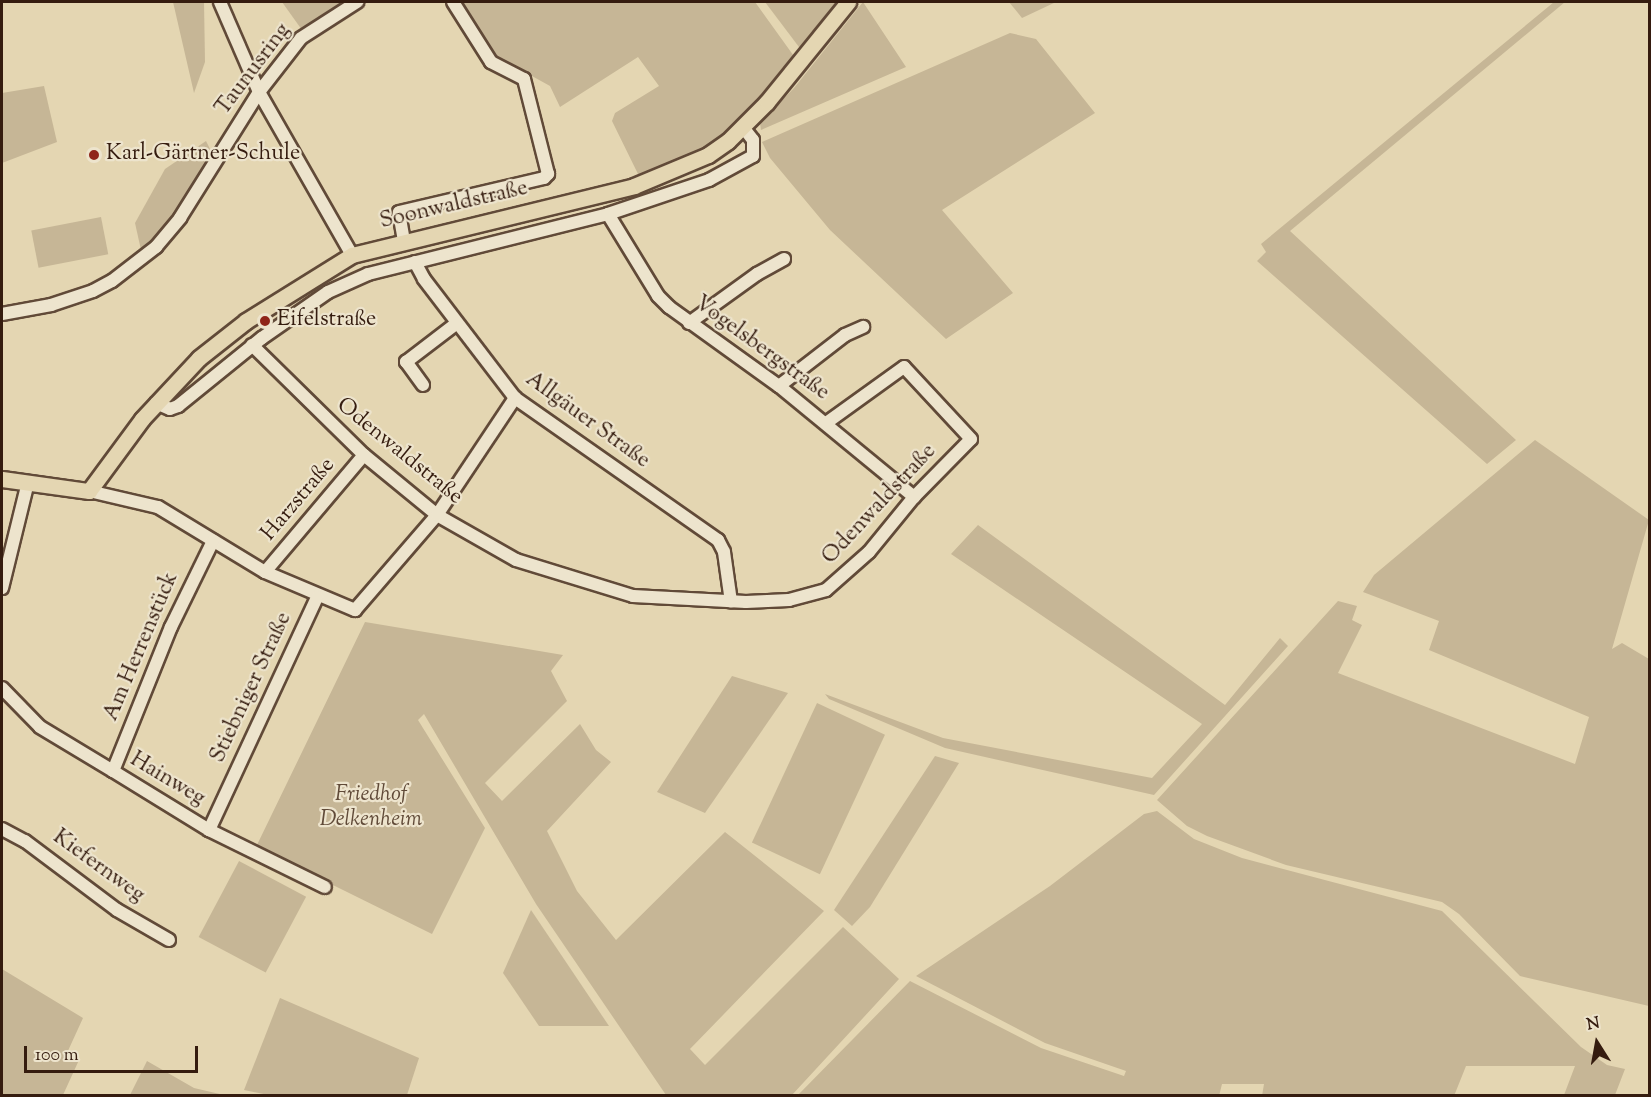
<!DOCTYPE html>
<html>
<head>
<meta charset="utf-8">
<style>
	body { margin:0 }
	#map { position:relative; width:1651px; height:1097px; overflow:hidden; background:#e4d6b2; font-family:"Sorts Mill Goudy",serif }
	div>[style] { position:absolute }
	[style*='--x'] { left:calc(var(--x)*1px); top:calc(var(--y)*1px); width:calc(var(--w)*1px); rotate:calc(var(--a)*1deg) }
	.green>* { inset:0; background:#c6b696; transform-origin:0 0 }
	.roads { filter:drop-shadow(2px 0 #614a38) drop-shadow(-2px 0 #614a38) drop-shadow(0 2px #614a38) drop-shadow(0 -2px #614a38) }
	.minor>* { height:12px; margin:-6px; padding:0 6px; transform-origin:6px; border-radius:6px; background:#ede4cd }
	.major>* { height:15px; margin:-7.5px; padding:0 7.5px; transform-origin:7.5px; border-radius:7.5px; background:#e4d6b2 }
	.dots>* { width:16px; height:16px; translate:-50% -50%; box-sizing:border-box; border:3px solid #ede4cd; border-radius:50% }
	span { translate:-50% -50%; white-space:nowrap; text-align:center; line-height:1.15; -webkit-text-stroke:4.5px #ede4cd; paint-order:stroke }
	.street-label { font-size:22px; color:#351c0f }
	.poi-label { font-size:22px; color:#351c0f }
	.left { translate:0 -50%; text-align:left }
	.park-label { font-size:22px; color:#604a38; font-style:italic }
	.frame { position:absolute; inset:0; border:3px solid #351c0f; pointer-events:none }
	.north { position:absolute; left:1567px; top:1013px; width:60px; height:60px; -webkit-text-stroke:4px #ede4cd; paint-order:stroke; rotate:349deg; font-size:16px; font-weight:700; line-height:24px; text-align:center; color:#351c0f }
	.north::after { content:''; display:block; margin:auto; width:21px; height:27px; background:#351c0f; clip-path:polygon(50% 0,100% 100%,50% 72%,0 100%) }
	.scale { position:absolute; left:24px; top:1046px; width:174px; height:27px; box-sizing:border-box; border:3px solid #351c0f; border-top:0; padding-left:8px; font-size:18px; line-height:21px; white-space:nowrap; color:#351c0f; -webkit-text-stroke:4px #ede4cd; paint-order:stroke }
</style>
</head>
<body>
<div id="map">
	<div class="green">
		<div style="clip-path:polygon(173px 2px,204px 2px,205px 62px,194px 93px)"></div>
		<div style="clip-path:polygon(282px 2px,346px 2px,302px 30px)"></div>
		<div style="clip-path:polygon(463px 2px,755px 2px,796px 59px,736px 124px,717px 138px,701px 150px,639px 176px,612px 121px,615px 113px,659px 86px,638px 57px,560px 107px,550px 86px,496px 56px)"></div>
		<div style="clip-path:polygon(765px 2px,840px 2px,802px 51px)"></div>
		<div style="clip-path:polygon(863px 2px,906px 67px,761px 130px,760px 123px,794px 88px)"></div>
		<div style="clip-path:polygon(1009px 2px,1056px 2px,1022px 18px)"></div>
		<div style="clip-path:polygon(1554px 2px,1565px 2px,1290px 231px,1516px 440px,1487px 464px,1257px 261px,1266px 252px,1261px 244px)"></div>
		<div style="clip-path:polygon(1010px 33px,1036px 39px,1095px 113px,942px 210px,1013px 293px,946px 339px,830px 230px,770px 158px,762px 142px)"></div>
		<div style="clip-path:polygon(44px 86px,57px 142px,2px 163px,2px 93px)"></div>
		<div style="clip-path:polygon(206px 141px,213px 155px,173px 218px,141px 250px,135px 223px,165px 169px)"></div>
		<div style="left:101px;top:217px;width:38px;height:71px;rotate:79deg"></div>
		<div style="clip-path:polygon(1535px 440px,1649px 520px,1612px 649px,1622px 643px,1649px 659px,1649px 1006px,1520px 976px,1459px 914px,1442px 902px,1286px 865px,1207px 836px,1187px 826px,1157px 800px,1338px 601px,1357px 606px,1352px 620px,1362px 625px,1338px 673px,1575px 764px,1589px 717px,1429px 650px,1439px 621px,1363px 592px,1374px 575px)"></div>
		<div style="clip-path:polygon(978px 525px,1225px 705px,1280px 638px,1288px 646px,1154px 795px,945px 748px,829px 699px,825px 694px,943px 738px,1152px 778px,1202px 724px,951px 554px)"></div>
		<div style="clip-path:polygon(365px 622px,563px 655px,551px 671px,567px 701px,485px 783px,502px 801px,580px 724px,596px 750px,611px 762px,547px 831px,577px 891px,616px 940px,725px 832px,824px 911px,690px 1049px,705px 1065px,843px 927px,899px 979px,792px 1095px,666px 1095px,536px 904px,424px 714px,418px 720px,485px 828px,432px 934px,256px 847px)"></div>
		<div style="clip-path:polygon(732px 676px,788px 693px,705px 813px,657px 792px)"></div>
		<div style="left:817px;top:703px;width:75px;height:154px;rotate:25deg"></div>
		<div style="clip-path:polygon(935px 756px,959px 763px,870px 907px,852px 926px,834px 910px)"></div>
		<div style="clip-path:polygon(1157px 811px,1194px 839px,1242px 858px,1442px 911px,1581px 1047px,1607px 1065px,1625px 1069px,1615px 1095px,1564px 1095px,1575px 1066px,1466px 1066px,1454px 1096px,1262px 1096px,1264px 1084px,1222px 1084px,1219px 1096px,798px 1095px,910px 981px,1041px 1048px,1124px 1076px,1126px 1071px,1045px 1043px,916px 976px,1050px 886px,1144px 814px)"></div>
		<div style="left:239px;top:861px;width:76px;height:86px;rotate:28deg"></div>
		<div style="clip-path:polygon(531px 910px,609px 1026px,539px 1026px,503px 973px)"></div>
		<div style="clip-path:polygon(2px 969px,83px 1018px,67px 1053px,79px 1060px,63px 1095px,2px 1095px)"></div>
		<div style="clip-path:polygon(280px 998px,419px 1058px,407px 1095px,273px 1096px,244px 1090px)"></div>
		<div style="clip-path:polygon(147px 1061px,194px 1088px,224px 1095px,130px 1095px)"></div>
	</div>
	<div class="roads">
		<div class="minor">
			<div style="--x:220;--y:2;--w:98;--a:66.6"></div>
			<div style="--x:259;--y:92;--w:188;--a:60.3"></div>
			<div style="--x:608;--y:214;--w:96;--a:58.6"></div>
			<div style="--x:658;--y:296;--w:16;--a:45"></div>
			<div style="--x:669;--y:307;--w:135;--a:35.7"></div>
			<div style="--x:779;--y:386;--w:175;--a:39.4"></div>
			<div style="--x:404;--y:241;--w:29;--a:-100"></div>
			<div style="--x:399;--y:212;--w:149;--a:-13.2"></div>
			<div style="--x:544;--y:178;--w:6;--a:-45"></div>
			<div style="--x:548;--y:174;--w:98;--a:-104.2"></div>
			<div style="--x:524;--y:79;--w:37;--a:-153"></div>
			<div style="--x:491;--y:62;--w:71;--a:-122.3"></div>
			<div style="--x:415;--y:262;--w:19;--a:62"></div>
			<div style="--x:424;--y:279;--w:150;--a:52.6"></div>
			<div style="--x:515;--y:398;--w:248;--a:35"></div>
			<div style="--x:718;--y:540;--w:13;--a:63"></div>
			<div style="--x:724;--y:552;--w:50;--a:82"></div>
			<div style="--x:2;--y:314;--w:50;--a:-10.4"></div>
			<div style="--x:51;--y:305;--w:44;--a:-18.4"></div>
			<div style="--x:93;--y:291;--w:21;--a:-28"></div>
			<div style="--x:112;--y:281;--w:56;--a:-37.7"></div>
			<div style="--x:156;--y:247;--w:38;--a:-50"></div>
			<div style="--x:180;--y:218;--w:149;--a:-57.9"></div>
			<div style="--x:259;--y:92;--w:68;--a:-52.1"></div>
			<div style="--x:301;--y:38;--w:67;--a:-32.7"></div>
			<div style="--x:689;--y:323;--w:84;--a:-35.8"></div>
			<div style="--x:757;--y:274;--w:31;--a:-29"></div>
			<div style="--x:252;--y:345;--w:157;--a:44.5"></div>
			<div style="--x:364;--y:455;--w:94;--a:39.4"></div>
			<div style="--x:437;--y:515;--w:91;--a:29.7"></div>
			<div style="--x:516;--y:560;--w:122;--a:17.1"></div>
			<div style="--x:633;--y:596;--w:113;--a:3"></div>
			<div style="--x:746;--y:602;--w:43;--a:-2.7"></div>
			<div style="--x:789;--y:600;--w:38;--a:-15"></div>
			<div style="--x:826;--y:590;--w:57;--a:-41.5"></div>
			<div style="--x:869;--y:552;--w:71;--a:-50.7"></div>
			<div style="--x:914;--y:497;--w:81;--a:-45.5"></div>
			<div style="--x:971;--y:439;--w:98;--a:-132.9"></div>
			<div style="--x:904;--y:367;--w:96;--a:144.3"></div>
			<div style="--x:423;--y:385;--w:29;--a:-126"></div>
			<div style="--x:406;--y:362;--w:64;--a:-37.4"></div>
			<div style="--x:779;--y:386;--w:83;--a:-37.7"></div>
			<div style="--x:845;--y:335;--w:20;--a:-24"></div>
			<div style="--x:156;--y:403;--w:15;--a:23"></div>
			<div style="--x:170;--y:409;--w:9;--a:-21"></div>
			<div style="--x:178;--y:406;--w:108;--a:-39"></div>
			<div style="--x:262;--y:338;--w:80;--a:-34.9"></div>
			<div style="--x:328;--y:292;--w:44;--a:-24.2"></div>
			<div style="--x:368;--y:274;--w:247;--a:-14"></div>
			<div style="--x:608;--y:214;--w:107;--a:-18.6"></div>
			<div style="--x:709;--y:180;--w:50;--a:-28.6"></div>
			<div style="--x:753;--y:156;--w:16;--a:-90"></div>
			<div style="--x:753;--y:140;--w:16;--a:-128"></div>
			<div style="--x:89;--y:491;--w:71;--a:13.1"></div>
			<div style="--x:158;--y:507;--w:125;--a:31.3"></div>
			<div style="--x:265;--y:572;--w:98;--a:22.9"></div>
			<div style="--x:355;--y:610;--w:125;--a:-49.2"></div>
			<div style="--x:437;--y:515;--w:141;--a:-56.3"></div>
			<div style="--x:265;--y:572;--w:153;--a:-49.8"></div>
			<div style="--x:2;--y:588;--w:109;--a:-76.2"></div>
			<div style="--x:2;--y:688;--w:54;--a:45.7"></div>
			<div style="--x:40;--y:727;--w:85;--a:31.1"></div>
			<div style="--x:113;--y:771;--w:113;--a:31.6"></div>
			<div style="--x:209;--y:830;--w:129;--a:26.2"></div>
			<div style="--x:113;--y:771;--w:155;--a:-68.1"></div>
			<div style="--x:171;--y:627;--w:96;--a:-64"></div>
			<div style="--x:2;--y:829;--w:26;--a:28"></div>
			<div style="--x:25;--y:841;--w:115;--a:36.9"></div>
			<div style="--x:117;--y:910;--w:60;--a:30"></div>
			<div style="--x:209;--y:830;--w:257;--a:-65.1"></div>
		</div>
		<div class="major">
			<div style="--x:2;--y:479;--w:88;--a:7.9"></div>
			<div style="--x:89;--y:491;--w:89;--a:-53.6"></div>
			<div style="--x:142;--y:419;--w:83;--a:-46.9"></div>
			<div style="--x:199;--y:358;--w:60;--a:-38.2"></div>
			<div style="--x:246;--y:321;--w:125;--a:-31.9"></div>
			<div style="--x:352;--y:255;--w:290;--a:-13.7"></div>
			<div style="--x:634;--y:186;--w:80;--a:-22.7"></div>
			<div style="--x:708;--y:155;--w:24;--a:-35"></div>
			<div style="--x:728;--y:141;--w:55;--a:-45"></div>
			<div style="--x:767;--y:102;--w:129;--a:-51"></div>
		</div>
	</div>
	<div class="dots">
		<div style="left:94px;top:155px;background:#8f2418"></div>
		<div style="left:265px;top:321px;background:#8f2418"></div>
	</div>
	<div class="street-label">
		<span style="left:254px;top:70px;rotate:-53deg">Taunusring</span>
		<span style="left:454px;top:206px;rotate:-13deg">Soonwaldstraße</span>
		<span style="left:761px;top:349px;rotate:36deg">Vogelsbergstraße</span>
		<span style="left:587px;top:421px;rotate:36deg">Allgäuer Straße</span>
		<span style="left:399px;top:452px;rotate:39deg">Odenwaldstraße</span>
		<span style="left:299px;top:500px;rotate:-50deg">Harzstraße</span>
		<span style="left:880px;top:505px;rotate:-47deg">Odenwaldstraße</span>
		<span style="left:142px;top:647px;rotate:-67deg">Am Herrenstück</span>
		<span style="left:252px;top:688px;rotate:-65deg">Stiebniger Straße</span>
		<span style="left:167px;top:780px;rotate:31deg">Hainweg</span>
		<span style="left:98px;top:867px;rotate:36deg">Kiefernweg</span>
	</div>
	<div class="poi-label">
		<span class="left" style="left:106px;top:155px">Karl-Gärtner-Schule</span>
		<span class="left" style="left:277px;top:321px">Eifelstraße</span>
	</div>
	<div class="park-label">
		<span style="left:371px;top:808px">Friedhof<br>Delkenheim</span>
	</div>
	<div class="frame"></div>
	<div class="north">N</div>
	<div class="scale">100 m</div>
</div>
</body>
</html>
